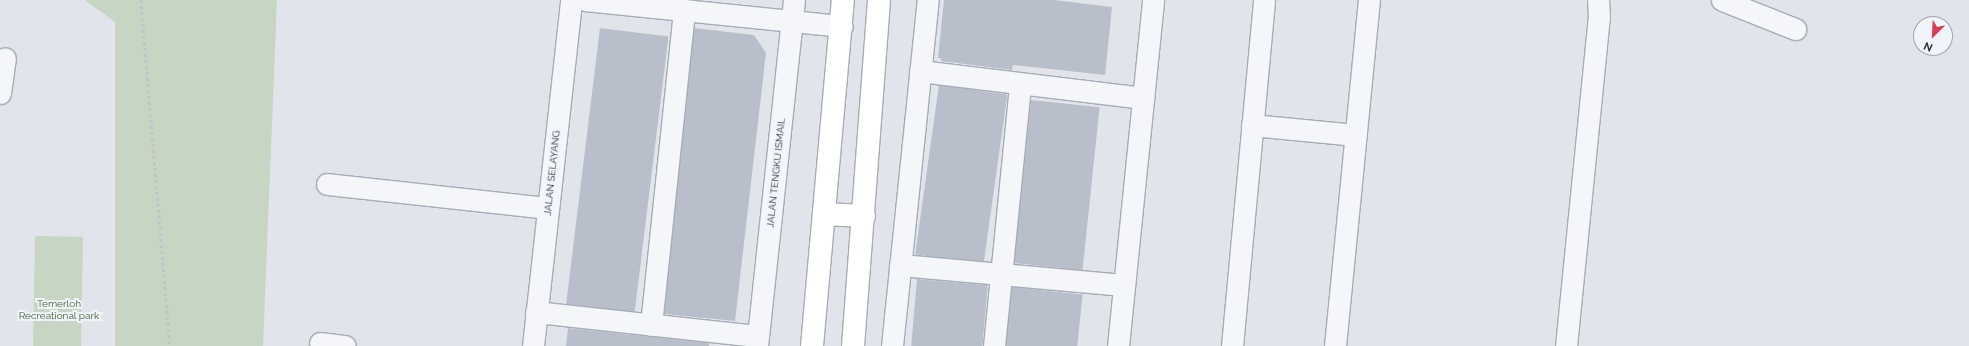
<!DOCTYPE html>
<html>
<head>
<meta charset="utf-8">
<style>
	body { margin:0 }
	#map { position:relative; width:1969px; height:346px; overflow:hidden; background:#e1e5eb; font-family:Raleway,sans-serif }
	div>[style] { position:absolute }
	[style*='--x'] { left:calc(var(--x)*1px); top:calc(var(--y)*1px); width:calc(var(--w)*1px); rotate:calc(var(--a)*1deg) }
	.green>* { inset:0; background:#c7d6c2; transform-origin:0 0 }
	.building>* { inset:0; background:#b8beca; transform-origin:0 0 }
	.path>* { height:2.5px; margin-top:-1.25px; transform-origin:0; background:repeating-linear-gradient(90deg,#c0c3ca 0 3px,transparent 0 6px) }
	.roads { filter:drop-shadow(1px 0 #a6acb6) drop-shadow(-1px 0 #a6acb6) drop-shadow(0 1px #a6acb6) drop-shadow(0 -1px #a6acb6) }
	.minor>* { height:21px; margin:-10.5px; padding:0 10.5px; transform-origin:10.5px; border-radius:10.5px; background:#f5f6f9 }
	.major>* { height:22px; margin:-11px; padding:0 11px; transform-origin:11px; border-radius:11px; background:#fff }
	span { translate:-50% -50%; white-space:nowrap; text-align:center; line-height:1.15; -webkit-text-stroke:4px #f1f4f8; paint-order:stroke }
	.street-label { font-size:10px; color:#283245 }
	.park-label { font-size:10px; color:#3c6233 }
	.north { position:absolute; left:1913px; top:16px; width:40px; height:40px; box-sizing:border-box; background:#f1f4f8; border:1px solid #a1a6b0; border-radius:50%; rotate:204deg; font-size:11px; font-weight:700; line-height:16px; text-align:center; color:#283245 }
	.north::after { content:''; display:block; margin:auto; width:14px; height:18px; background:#dc3b53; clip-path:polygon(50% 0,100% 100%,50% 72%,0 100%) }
</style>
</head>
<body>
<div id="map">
	<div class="green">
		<div style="clip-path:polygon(85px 0,277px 0,263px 346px,115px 346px,115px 22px)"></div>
		<div style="left:35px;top:236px;width:48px;height:110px;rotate:1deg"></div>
	</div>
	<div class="building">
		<div style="clip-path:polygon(944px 0,1054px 0,1112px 7px,1105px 75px,1013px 65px,1012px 70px,941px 61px,941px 58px,938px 58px)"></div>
		<div style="left:600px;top:28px;width:69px;height:278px;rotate:7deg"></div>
		<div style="clip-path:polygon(694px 28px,754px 35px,766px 53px,735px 321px,664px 314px)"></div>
		<div style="left:939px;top:85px;width:69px;height:171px;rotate:8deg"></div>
		<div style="left:1031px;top:100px;width:69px;height:164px;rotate:6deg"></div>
		<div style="left:917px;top:279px;width:71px;height:67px;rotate:5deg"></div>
		<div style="left:1012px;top:287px;width:71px;height:59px;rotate:6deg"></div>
		<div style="clip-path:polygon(568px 328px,709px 343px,709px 346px,566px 346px)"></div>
	</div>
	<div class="path">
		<div style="--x:141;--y:0;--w:347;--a:85.2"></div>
	</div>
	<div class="roads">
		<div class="minor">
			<div style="--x:585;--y:0;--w:258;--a:5.8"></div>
			<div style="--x:1722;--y:0;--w:79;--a:21.7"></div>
			<div style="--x:920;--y:71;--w:225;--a:6.9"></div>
			<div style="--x:0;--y:93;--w:35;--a:-82"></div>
			<div style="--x:1252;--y:125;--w:104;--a:5.5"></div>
			<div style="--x:327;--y:184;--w:222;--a:6.2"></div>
			<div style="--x:900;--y:265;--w:225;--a:5.1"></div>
			<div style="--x:536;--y:312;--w:223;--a:6.2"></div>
			<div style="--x:651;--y:325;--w:317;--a:-84"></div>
			<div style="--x:320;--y:343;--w:25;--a:7"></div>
			<div style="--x:533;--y:346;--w:348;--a:-83.7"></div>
			<div style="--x:757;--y:346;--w:348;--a:-83.9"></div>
			<div style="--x:892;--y:346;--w:348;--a:-84.1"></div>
			<div style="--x:994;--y:346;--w:263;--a:-84.3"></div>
			<div style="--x:1118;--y:346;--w:348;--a:-84.2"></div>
			<div style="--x:1232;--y:346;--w:347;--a:-84.7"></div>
			<div style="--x:1335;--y:346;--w:348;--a:-84.4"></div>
			<div style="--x:1566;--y:346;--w:330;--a:-84.3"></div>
			<div style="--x:1599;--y:18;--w:18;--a:-93"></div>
		</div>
		<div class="major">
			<div style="--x:824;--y:214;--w:40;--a:2.9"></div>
			<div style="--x:812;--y:346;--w:347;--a:-84.9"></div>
			<div style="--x:853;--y:346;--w:347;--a:-85.7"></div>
		</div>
	</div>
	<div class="street-label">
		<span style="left:552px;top:173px;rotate:-84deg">JALAN SELAYANG</span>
		<span style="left:776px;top:173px;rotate:-84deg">JALAN TENGKU ISMAIL</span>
	</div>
	<div class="park-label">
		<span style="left:59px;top:309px">Temerloh<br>Recreational park</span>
	</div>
	<div class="north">N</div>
</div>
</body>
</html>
